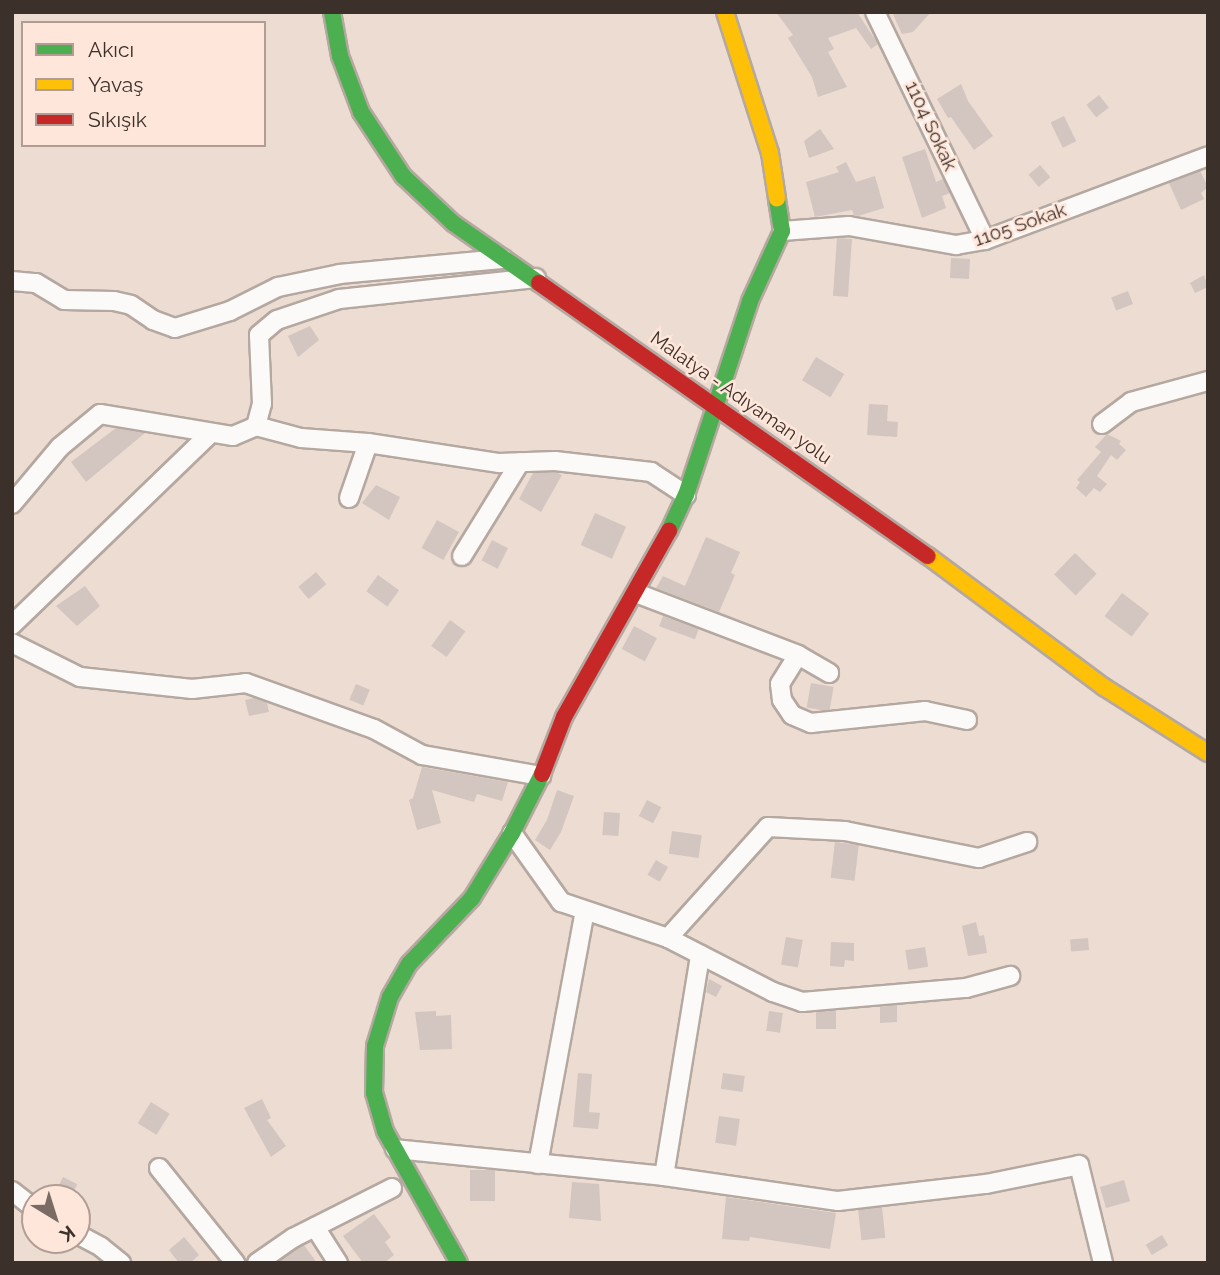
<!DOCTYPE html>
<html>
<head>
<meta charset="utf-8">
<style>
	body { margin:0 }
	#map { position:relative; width:1220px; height:1275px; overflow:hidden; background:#ecdcd2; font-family:Raleway,sans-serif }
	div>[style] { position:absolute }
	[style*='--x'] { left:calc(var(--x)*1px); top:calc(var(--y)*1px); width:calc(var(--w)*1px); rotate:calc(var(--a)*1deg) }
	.building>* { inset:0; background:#d3c5c0; transform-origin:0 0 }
	.roads { filter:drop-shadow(2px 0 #b4a8a0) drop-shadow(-2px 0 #b4a8a0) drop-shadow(0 2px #b4a8a0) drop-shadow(0 -2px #b4a8a0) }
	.street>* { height:18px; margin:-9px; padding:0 9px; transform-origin:9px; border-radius:9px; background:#fcfaf8 }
	.fast>* { height:16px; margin:-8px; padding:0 8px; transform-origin:8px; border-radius:8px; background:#4caf50 }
	.slow>* { height:16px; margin:-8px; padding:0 8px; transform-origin:8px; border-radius:8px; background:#ffc107 }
	.jam>* { height:16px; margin:-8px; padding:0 8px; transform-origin:8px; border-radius:8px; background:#c62828 }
	span { translate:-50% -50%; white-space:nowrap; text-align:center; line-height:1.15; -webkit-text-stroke:5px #ffe6da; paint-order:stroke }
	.street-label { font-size:19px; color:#3c302a }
	.frame { position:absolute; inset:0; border:14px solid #3c302a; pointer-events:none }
	.legend { position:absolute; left:21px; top:21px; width:245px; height:126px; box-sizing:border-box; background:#ffe6da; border:2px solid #b19d94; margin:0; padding:9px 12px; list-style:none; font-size:21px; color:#3c302a }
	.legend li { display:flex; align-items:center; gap:14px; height:35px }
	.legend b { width:35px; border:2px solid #b19d94 }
	.north { position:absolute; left:21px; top:1184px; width:70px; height:70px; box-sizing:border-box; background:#ffe6da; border:2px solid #b19d94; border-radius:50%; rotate:142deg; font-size:19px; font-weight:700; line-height:28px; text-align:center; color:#3c302a }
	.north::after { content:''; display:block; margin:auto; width:24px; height:32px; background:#7a6c65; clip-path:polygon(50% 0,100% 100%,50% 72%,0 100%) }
</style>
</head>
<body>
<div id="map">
	<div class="building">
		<div style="clip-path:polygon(776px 12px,857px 12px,878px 44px,871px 49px,856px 28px,828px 38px,834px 49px,828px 52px,847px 87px,818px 97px,812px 77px,788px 38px,793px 35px)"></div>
		<div style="clip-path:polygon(892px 12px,931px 12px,913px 32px,902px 34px)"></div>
		<div style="clip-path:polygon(961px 84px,968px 101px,993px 136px,974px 150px,951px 117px,948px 118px,937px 99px)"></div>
		<div style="left:1099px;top:95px;width:16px;height:16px;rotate:52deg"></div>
		<div style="left:1064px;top:116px;width:28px;height:15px;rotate:64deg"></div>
		<div style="clip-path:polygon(820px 129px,834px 149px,809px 158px,804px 141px)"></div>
		<div style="clip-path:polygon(925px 149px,936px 182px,943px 179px,950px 193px,942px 196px,946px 208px,922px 218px,902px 157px)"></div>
		<div style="clip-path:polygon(846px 162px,856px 182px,875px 176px,884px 208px,858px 216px,854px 215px,852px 210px,815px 217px,806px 182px,839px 172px,836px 167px)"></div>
		<div style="left:1040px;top:165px;width:16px;height:15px;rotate:50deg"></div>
		<div style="clip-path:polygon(1200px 171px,1208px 187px,1201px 193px,1204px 199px,1181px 210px,1169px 183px)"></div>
		<div style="left:837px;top:238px;width:15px;height:58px;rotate:4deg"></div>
		<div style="left:951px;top:258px;width:19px;height:20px;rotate:3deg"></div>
		<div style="clip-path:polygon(1204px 275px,1208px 287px,1195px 293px,1190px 283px)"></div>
		<div style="left:1128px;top:291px;width:14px;height:18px;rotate:69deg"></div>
		<div style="clip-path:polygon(310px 326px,319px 340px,298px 357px,288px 336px)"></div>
		<div style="left:816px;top:357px;width:33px;height:27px;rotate:31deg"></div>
		<div style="clip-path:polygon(869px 404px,888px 405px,887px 421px,898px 422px,897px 437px,867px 435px)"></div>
		<div style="clip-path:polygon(116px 428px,145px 433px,86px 482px,71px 462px)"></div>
		<div style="clip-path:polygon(1107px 434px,1121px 441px,1119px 444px,1126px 450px,1117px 460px,1111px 455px,1097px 476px,1107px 484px,1100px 492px,1094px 488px,1086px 497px,1076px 488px,1080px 482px,1077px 480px,1101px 452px,1095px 447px)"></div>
		<div style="clip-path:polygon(555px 472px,562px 475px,541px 512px,519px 499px,533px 473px)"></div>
		<div style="clip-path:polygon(376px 485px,400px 497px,389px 520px,362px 503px)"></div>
		<div style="left:595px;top:513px;width:34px;height:35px;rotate:24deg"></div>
		<div style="left:437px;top:520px;width:25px;height:32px;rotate:29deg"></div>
		<div style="clip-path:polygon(706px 537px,740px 552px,731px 573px,735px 575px,719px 612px,656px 588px,663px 576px,685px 586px)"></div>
		<div style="left:492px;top:540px;width:18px;height:23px;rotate:27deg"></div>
		<div style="left:1075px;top:553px;width:30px;height:30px;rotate:44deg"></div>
		<div style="left:316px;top:572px;width:16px;height:23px;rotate:50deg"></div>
		<div style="left:378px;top:575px;width:26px;height:20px;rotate:36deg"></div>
		<div style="clip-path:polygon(85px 586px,100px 606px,77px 626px,56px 606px)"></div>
		<div style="left:1122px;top:593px;width:34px;height:29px;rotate:37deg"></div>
		<div style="left:663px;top:616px;width:38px;height:11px;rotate:20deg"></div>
		<div style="left:450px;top:620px;width:19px;height:32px;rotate:36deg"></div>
		<div style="left:634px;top:626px;width:26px;height:26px;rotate:28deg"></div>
		<div style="left:811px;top:683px;width:23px;height:25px;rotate:10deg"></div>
		<div style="left:356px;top:684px;width:15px;height:17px;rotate:23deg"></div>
		<div style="clip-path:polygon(254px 698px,267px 703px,269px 712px,249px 716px,245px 700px)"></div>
		<div style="clip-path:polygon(422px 767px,508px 782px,502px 801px,477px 794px,474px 802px,432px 790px,441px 823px,417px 830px,409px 800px,413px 798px)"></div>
		<div style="clip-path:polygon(557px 790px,574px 796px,561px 832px,550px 850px,535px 840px,547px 820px)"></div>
		<div style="left:647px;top:800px;width:16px;height:18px;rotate:27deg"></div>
		<div style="left:604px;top:812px;width:16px;height:23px;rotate:4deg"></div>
		<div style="left:672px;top:831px;width:30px;height:23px;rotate:8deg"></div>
		<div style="left:835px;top:842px;width:24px;height:36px;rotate:7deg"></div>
		<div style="left:656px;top:860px;width:14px;height:17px;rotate:30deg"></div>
		<div style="clip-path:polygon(976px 922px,979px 936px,984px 935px,987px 953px,968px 956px,962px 926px)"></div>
		<div style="left:786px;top:937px;width:17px;height:28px;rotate:10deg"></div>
		<div style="left:1088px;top:938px;width:12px;height:18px;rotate:85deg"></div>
		<div style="clip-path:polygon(831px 942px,854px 943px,854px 961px,845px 960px,844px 967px,830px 966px)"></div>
		<div style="left:925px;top:947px;width:20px;height:20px;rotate:81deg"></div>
		<div style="clip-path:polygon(709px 979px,722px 986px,716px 997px,706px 992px)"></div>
		<div style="clip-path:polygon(897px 1005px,897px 1022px,880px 1023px,880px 1007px)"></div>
		<div style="clip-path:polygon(436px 1011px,436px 1016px,451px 1015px,452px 1049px,420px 1050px,415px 1012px)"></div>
		<div style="left:769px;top:1011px;width:14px;height:20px;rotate:8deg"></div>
		<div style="left:836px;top:1011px;width:18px;height:20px;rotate:90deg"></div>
		<div style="clip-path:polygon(578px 1073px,592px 1074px,589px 1112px,600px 1113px,598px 1129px,573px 1127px)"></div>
		<div style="left:723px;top:1073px;width:22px;height:16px;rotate:8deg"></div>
		<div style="clip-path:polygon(262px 1099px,271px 1118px,267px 1120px,286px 1146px,271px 1157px,244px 1108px)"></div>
		<div style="left:151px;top:1102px;width:22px;height:25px;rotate:32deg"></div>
		<div style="left:719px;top:1116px;width:21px;height:27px;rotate:8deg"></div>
		<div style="left:470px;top:1170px;width:25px;height:31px"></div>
		<div style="left:63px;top:1177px;width:16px;height:16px;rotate:27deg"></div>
		<div style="left:1124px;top:1180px;width:22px;height:25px;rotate:74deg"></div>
		<div style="clip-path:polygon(572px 1182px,599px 1184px,601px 1221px,569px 1218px)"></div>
		<div style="clip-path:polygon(726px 1197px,836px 1213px,830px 1249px,750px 1237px,749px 1241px,722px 1239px)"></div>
		<div style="left:882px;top:1207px;width:31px;height:24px;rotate:84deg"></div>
		<div style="clip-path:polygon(374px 1214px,391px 1237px,385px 1242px,394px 1255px,384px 1263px,363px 1263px,343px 1236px)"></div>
		<div style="left:1162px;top:1235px;width:12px;height:19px;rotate:59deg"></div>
		<div style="clip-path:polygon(184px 1237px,199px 1255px,190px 1263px,179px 1263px,169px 1250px)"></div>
		<div style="clip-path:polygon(304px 1245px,317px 1263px,277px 1263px,299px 1248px)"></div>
	</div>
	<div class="roads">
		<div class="street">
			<div style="--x:875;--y:12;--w:253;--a:64.2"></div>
			<div style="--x:782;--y:231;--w:67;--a:-4.3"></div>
			<div style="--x:849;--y:226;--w:109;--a:10.1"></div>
			<div style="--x:956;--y:245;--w:29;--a:-10"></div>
			<div style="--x:985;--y:240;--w:238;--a:-20.6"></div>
			<div style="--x:12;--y:281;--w:24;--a:5"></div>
			<div style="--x:36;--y:283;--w:33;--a:31"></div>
			<div style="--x:64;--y:300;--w:50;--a:1.1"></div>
			<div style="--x:114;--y:301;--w:17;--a:13"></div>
			<div style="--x:131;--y:305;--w:27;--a:34"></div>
			<div style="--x:153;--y:320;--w:23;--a:20"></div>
			<div style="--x:175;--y:328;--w:58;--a:-17.2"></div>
			<div style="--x:230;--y:311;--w:54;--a:-26.6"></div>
			<div style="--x:278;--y:287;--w:63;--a:-11.8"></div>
			<div style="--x:340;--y:274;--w:164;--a:-5.3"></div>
			<div style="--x:1102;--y:424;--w:36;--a:-37"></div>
			<div style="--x:1131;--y:402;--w:80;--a:-15.3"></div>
			<div style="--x:256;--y:426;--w:47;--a:14.9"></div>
			<div style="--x:301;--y:438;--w:67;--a:4.3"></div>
			<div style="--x:368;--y:443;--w:133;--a:8.7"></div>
			<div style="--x:499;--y:463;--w:56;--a:-2"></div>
			<div style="--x:555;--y:461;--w:97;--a:6.5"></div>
			<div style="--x:651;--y:472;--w:42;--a:33.3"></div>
			<div style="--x:349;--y:498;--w:58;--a:-70.9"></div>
			<div style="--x:12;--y:504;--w:75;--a:-49.9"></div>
			<div style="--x:60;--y:447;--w:52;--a:-39.5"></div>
			<div style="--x:100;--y:414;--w:135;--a:9.4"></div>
			<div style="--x:233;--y:436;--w:25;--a:-23"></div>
			<div style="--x:256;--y:426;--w:23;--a:-75"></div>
			<div style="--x:262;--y:404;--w:69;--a:-92.5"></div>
			<div style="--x:259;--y:335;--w:23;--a:-40"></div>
			<div style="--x:277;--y:320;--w:65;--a:-18.7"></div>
			<div style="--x:339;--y:299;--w:198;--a:-6.1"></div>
			<div style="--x:462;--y:556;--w:110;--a:-58.3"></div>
			<div style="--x:636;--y:593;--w:173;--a:20.9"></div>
			<div style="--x:798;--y:655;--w:34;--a:122"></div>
			<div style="--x:780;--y:684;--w:16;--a:83"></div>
			<div style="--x:782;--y:700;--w:18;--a:56"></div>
			<div style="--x:792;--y:715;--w:21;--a:23"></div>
			<div style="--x:811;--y:723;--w:115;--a:-6"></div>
			<div style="--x:925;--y:711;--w:43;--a:12.1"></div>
			<div style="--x:12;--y:625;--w:275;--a:-44"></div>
			<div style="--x:12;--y:643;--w:76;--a:26.6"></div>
			<div style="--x:80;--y:677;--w:113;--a:6.1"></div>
			<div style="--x:192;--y:689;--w:54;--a:-6.3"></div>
			<div style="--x:246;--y:683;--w:136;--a:19.8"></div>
			<div style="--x:374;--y:729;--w:55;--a:28.4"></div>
			<div style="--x:422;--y:755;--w:121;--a:10"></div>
			<div style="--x:798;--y:655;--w:36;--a:30"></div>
			<div style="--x:512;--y:833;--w:85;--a:54.6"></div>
			<div style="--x:561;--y:902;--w:113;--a:18.6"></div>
			<div style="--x:668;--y:938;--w:118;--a:27.2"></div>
			<div style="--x:773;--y:992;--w:31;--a:19"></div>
			<div style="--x:802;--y:1002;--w:165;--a:-4.9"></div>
			<div style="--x:966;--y:988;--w:46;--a:-15.3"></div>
			<div style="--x:668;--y:938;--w:149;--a:-48"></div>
			<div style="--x:768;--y:827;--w:77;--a:3"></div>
			<div style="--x:845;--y:831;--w:137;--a:11.4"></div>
			<div style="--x:979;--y:858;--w:51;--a:-18.4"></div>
			<div style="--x:395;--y:1149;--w:270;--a:5.7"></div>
			<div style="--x:664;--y:1176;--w:176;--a:8.2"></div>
			<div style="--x:838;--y:1201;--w:149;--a:-6.6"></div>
			<div style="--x:986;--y:1184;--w:95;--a:-11.5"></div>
			<div style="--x:1079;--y:1165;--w:101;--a:76.2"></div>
			<div style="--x:538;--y:1164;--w:257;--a:-79.5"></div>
			<div style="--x:159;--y:1168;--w:122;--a:51.3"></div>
			<div style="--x:664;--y:1176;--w:224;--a:-80.7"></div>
			<div style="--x:12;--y:1191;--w:29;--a:38"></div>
			<div style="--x:315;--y:1227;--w:43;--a:57.4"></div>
			<div style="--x:77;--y:1234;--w:27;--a:28"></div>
			<div style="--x:101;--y:1247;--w:26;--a:39"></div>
			<div style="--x:257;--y:1263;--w:44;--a:-34.8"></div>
			<div style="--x:293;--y:1238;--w:111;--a:-26.8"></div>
		</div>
		<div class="fast">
			<div style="--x:332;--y:12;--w:45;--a:79.7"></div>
			<div style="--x:340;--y:56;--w:60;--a:69.4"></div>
			<div style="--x:361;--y:112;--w:77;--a:56.7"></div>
			<div style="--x:403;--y:176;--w:69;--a:43.2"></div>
			<div style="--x:453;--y:223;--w:105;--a:34.9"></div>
			<div style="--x:669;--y:531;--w:40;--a:-65"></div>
			<div style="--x:686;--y:495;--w:204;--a:-71.7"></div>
			<div style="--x:750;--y:301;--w:77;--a:-65.4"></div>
			<div style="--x:782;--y:231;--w:33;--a:-99"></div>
			<div style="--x:459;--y:1263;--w:151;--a:-119.3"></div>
			<div style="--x:385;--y:1131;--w:40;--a:-106"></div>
			<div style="--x:374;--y:1093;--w:47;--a:-88.8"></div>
			<div style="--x:375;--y:1046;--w:51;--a:-73"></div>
			<div style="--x:390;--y:997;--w:38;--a:-60"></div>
			<div style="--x:409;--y:964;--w:91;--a:-46.3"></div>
			<div style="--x:472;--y:898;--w:76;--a:-58.4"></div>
			<div style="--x:512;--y:833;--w:66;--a:-63"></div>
		</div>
		<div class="slow">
			<div style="--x:725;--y:12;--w:148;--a:72.3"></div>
			<div style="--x:770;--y:153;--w:46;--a:81.2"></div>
			<div style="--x:928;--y:556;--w:219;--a:36.7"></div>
			<div style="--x:1104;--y:687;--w:123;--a:32.4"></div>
		</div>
		<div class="jam">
			<div style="--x:539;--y:283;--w:475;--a:35.1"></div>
			<div style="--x:542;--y:774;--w:61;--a:-68.9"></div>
			<div style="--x:564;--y:717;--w:214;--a:-60.6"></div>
		</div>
	</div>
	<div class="street-label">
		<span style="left:931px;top:126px;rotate:65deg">1104 Sokak</span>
		<span style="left:1020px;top:225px;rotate:-19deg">1105 Sokak</span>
		<span style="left:741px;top:398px;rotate:35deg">Malatya - Adıyaman yolu</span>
	</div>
	<div class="frame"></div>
	<ul class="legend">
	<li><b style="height:9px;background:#4caf50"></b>Akıcı</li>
	<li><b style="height:9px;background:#ffc107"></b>Yavaş</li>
	<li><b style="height:9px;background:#c62828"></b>Sıkışık</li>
	</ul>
	<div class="north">K</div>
</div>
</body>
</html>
